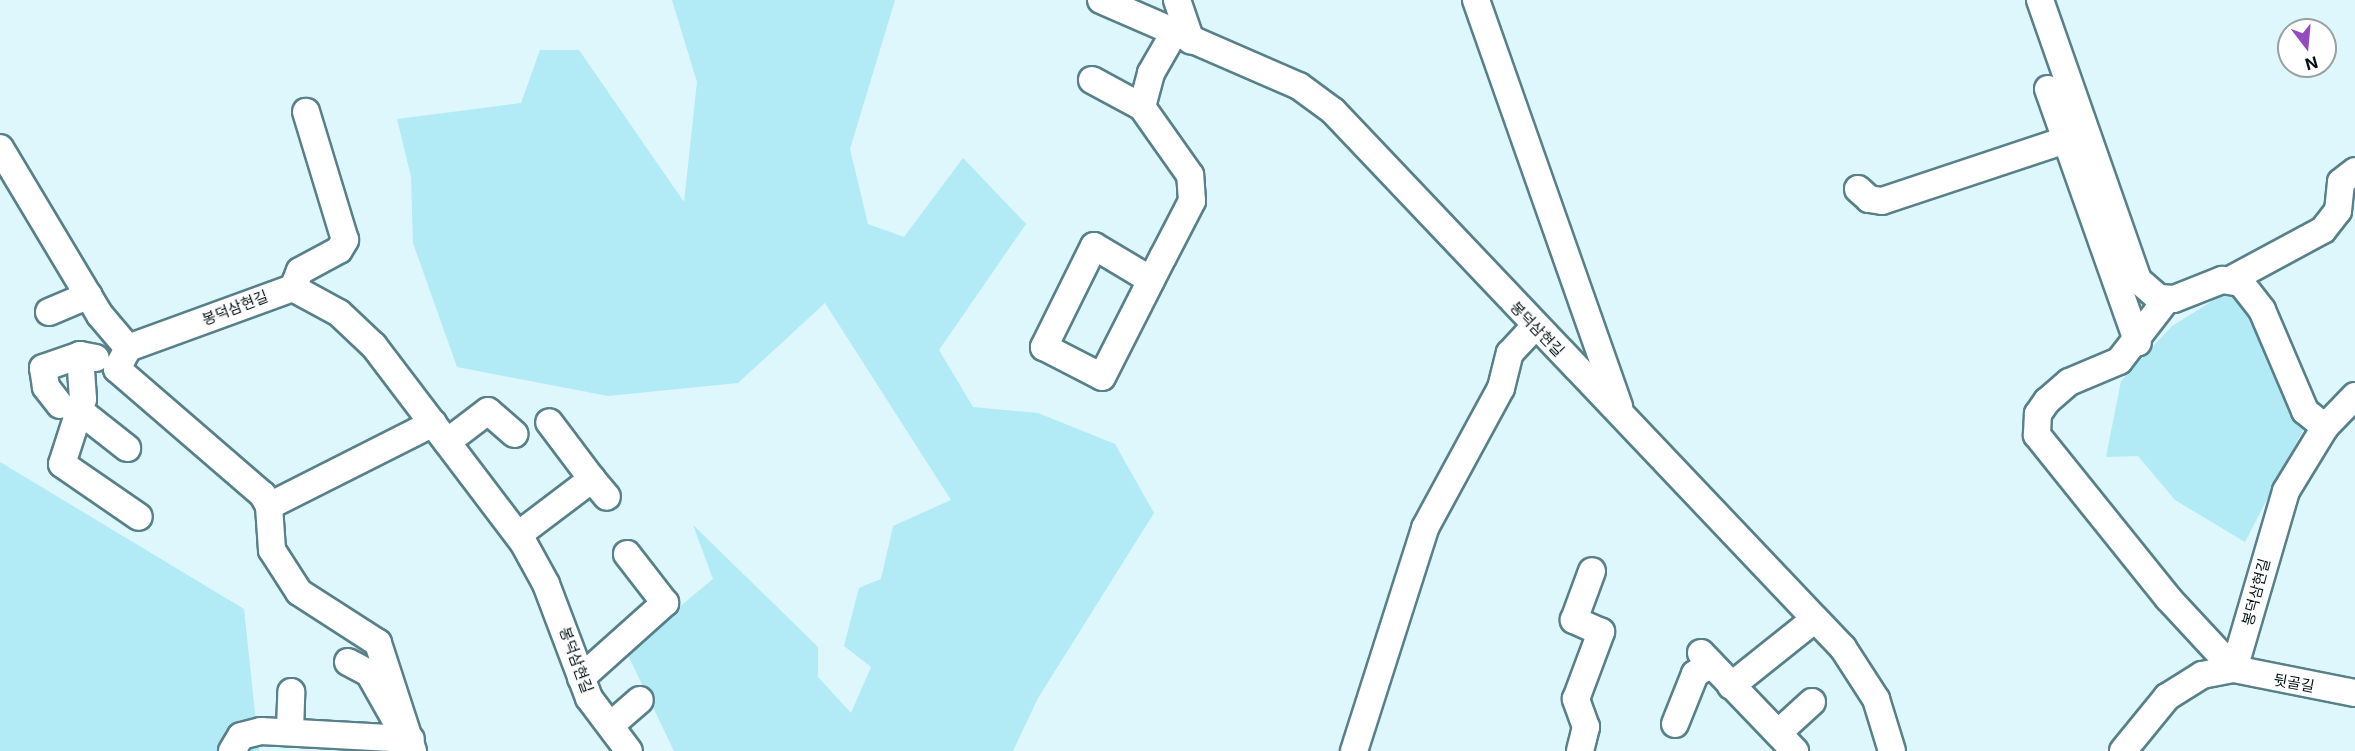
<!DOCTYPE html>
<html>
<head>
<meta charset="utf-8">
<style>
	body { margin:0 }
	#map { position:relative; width:2355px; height:751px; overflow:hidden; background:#ddf7fc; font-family:Inter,"Noto Sans KR",sans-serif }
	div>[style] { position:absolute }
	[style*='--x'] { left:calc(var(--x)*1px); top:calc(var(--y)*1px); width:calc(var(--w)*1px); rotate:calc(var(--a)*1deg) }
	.green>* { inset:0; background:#b2eaf6 }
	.stream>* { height:5px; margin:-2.5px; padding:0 2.5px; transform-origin:2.5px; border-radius:2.5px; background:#6f98c6 }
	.roads { filter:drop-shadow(2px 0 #588089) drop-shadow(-2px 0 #588089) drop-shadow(0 2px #588089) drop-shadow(0 -2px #588089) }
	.minor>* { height:26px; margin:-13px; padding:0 13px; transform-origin:13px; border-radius:13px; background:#fff }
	span { translate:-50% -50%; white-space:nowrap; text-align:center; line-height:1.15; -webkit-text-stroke:6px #fff; paint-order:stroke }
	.street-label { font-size:15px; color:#031014 }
	.north { position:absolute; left:2277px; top:18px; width:60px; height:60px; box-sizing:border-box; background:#fff; border:2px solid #9a9fa1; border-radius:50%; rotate:164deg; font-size:16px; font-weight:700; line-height:24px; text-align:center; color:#031014 }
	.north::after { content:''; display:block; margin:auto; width:21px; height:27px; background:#944bbe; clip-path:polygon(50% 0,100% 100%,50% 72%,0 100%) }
</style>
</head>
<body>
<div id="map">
	<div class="green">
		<div style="clip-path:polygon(672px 0,895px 0,850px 149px,868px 224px,904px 237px,963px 158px,1026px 224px,939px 350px,973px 407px,1038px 413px,1115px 444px,1154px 513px,1038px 698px,1013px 751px,674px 751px,626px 651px,713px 579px,693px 525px,818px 647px,818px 677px,851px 713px,871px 667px,844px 646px,859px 588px,881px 579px,893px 526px,951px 500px,825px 303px,738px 383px,608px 396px,457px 367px,413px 243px,411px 177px,397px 119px,521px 103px,540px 50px,579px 50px,684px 202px,697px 82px)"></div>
		<div style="clip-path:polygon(2227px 292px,2252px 312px,2304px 428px,2245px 542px,2175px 500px,2138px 456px,2106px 457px,2121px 381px,2172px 326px)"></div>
		<div style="clip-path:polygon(0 462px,244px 609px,259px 751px,0 751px)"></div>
	</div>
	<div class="stream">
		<div style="--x:1548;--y:244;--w:132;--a:70.5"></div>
	</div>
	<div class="roads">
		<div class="minor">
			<div style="--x:1101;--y:0;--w:216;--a:23.5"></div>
			<div style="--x:1299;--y:86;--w:42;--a:36.3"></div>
			<div style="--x:1333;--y:111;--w:741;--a:46.48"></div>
			<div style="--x:1843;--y:648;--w:61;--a:57.1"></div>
			<div style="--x:1876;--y:699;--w:54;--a:72.9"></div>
			<div style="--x:1177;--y:0;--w:43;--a:71.1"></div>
			<div style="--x:1476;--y:0;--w:431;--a:70.6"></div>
			<div style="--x:2040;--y:0;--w:297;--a:70.7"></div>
			<div style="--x:2138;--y:280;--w:28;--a:41"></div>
			<div style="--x:2159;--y:298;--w:15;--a:4"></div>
			<div style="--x:2174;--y:299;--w:52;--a:-21.6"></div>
			<div style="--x:2222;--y:280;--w:19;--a:9"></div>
			<div style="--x:2241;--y:283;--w:34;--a:52"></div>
			<div style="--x:2262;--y:310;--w:110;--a:66.9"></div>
			<div style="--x:2305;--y:411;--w:26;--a:39"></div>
			<div style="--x:1092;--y:80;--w:57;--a:28.4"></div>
			<div style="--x:2048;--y:89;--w:269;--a:70.5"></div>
			<div style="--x:0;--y:148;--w:195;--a:59.1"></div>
			<div style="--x:100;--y:315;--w:43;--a:49.7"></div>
			<div style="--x:1858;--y:189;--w:15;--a:42"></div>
			<div style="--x:1869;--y:199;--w:13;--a:9"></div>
			<div style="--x:1882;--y:201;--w:193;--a:-18.4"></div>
			<div style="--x:2232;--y:279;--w:103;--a:-28.3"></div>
			<div style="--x:2323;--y:230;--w:24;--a:-52"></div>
			<div style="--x:2338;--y:211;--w:29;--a:-84"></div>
			<div style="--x:2341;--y:182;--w:18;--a:-38"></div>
			<div style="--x:1151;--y:280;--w:66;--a:-149.2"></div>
			<div style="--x:1094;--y:246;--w:113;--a:116.3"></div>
			<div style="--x:1044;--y:347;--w:65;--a:27.3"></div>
			<div style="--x:1102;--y:377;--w:135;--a:-63.1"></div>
			<div style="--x:1163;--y:257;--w:63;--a:-62.6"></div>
			<div style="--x:1192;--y:201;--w:26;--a:-94"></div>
			<div style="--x:1190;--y:175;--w:83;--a:-125.2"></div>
			<div style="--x:1142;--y:107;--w:35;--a:-75"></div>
			<div style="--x:1151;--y:73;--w:46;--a:-60.1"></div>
			<div style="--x:293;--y:288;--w:18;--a:-68"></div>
			<div style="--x:300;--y:271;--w:44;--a:-28.3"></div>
			<div style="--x:339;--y:250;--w:12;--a:-59"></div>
			<div style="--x:345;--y:240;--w:134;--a:-106.9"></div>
			<div style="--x:2167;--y:299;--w:78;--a:127.7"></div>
			<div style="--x:2119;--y:361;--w:54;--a:157.2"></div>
			<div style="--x:2069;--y:382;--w:29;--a:139"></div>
			<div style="--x:2047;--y:401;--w:16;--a:125"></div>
			<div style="--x:2038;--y:414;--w:21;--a:93"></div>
			<div style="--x:2037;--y:435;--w:209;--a:51.2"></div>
			<div style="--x:2168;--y:598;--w:97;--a:47.1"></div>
			<div style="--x:2234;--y:669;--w:123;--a:11.2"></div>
			<div style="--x:49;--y:312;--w:43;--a:-23"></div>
			<div style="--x:80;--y:355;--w:44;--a:86.1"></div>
			<div style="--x:83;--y:399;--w:68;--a:107.9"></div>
			<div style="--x:62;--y:464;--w:93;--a:34.5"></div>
			<div style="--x:60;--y:405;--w:23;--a:-128"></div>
			<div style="--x:46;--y:387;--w:19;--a:-99"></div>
			<div style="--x:43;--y:368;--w:39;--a:-19"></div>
			<div style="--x:80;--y:355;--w:16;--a:11"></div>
			<div style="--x:80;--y:411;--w:60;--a:38.2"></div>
			<div style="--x:447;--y:442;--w:51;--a:-37.1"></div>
			<div style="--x:488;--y:411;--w:35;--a:41"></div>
			<div style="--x:592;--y:479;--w:23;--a:50"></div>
			<div style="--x:269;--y:506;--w:184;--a:-26.8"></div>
			<div style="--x:518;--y:535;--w:93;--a:-37.1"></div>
			<div style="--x:592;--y:479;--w:71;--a:-127"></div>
			<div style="--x:1701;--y:653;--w:136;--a:46.2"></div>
			<div style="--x:348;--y:662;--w:24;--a:28"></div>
			<div style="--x:369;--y:673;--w:63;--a:60.6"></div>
			<div style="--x:581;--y:678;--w:113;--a:-41.8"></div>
			<div style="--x:665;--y:603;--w:62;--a:-127.8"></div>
			<div style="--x:1731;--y:686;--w:107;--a:-38.6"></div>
			<div style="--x:1675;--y:724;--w:54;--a:-68.2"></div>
			<div style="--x:1695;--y:674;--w:19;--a:-32"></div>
			<div style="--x:611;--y:725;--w:38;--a:-41"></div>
			<div style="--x:290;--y:730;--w:38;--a:-88"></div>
			<div style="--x:1778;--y:733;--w:46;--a:-42.4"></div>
			<div style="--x:232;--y:751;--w:17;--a:-59"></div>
			<div style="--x:241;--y:736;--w:21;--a:-14"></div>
			<div style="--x:261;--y:731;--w:150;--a:3.1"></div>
			<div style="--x:413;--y:751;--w:114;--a:-108"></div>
			<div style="--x:378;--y:643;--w:94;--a:-147.2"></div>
			<div style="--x:299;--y:592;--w:50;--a:-122.7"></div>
			<div style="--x:272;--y:550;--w:44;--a:-93.9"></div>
			<div style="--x:269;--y:506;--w:13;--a:-119"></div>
			<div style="--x:263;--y:495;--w:193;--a:-139.2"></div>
			<div style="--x:117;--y:369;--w:24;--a:-62"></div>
			<div style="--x:128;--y:348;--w:176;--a:-20"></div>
			<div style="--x:293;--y:288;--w:52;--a:28.5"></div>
			<div style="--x:339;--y:313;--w:48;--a:43.3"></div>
			<div style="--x:374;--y:346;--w:246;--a:52.8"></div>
			<div style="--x:523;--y:542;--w:48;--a:61.3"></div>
			<div style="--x:546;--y:584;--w:122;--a:69.3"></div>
			<div style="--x:589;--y:698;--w:66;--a:53"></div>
			<div style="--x:1354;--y:751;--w:234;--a:-72.3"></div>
			<div style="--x:1425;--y:528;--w:159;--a:-61.5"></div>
			<div style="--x:1501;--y:388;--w:36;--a:-76"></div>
			<div style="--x:1510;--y:353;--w:37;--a:-47"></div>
			<div style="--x:1580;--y:751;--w:25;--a:-76"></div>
			<div style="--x:1586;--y:727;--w:30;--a:-110"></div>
			<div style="--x:1576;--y:699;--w:72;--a:-69.5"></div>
			<div style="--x:1601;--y:632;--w:30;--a:-156"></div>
			<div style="--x:1574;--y:620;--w:52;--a:-69.8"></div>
			<div style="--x:2123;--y:751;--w:70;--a:-50.8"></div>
			<div style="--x:2167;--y:697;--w:41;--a:-32.2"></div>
			<div style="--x:2202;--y:675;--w:33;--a:-11"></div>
			<div style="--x:2234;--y:669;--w:185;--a:-73.7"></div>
			<div style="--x:2286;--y:491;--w:75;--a:-58.6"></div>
			<div style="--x:2325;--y:427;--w:43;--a:-45.9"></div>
		</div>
	</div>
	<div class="street-label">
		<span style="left:235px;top:308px;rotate:-21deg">봉덕삼현길</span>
		<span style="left:1537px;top:329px;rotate:46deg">봉덕삼현길</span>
		<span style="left:2256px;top:592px;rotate:-75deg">봉덕삼현길</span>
		<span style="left:576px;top:660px;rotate:70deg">봉덕삼현길</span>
		<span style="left:2294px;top:683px;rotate:10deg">뒷골길</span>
	</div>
	<div class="north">N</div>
</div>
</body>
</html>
